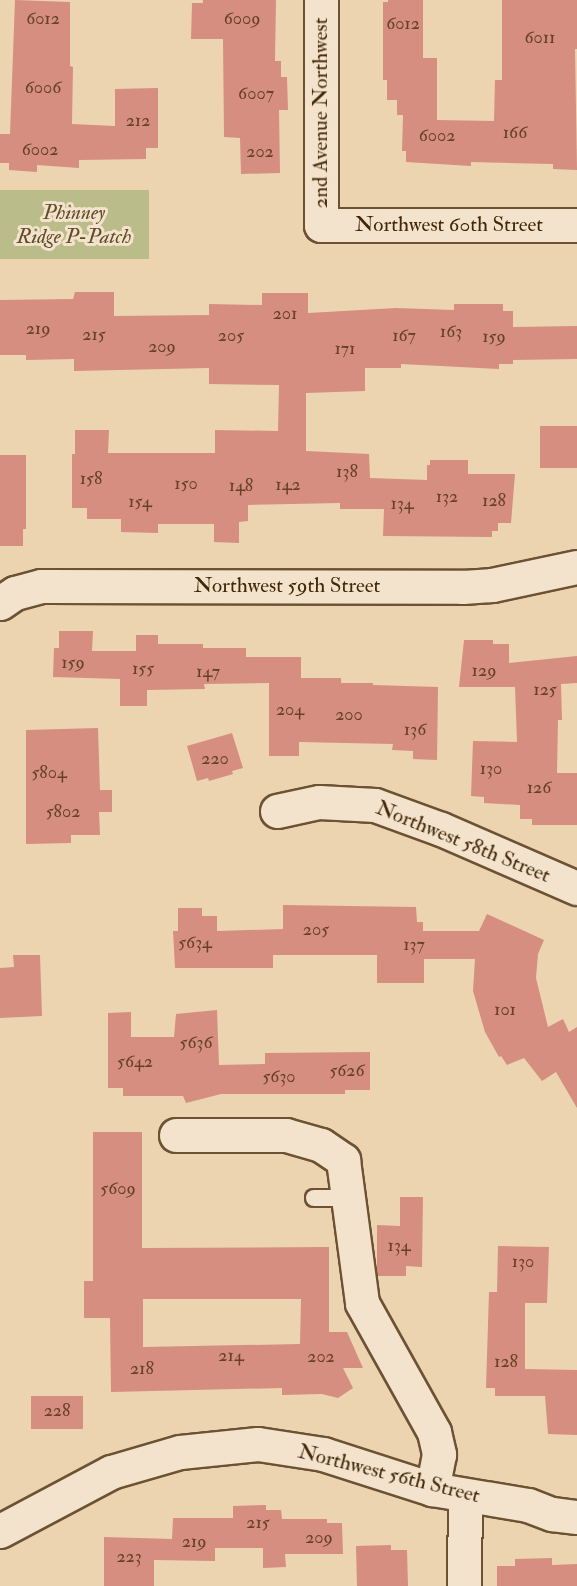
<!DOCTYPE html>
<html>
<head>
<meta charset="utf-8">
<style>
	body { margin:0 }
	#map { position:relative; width:577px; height:1586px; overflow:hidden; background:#ecd4b1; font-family:"IM FELL Double Pica",serif }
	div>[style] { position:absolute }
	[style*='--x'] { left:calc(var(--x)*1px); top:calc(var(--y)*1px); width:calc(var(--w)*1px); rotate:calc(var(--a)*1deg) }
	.green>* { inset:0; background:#babc8a; transform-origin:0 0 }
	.building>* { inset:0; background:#d58e7f; transform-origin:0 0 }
	.roads { filter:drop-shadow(2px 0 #6c5233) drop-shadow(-2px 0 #6c5233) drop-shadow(0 2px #6c5233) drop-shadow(0 -2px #6c5233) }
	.service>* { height:16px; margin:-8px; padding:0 8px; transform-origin:8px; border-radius:8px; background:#f3e3cc }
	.minor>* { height:33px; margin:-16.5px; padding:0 16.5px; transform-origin:16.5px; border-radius:16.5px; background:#f3e3cc }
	span { translate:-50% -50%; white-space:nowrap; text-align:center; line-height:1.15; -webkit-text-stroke:6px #f3e3cc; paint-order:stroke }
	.number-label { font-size:18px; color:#674126 }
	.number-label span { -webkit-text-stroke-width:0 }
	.street-label { font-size:21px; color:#422709 }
	.park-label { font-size:21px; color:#604c29; font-style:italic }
</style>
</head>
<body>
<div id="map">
	<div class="green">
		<div style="left:0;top:190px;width:149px;height:69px"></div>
	</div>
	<div class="building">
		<div style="clip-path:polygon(15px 0,70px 2px,70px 66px,73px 67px,72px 124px,115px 126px,115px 89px,158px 88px,158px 148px,146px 148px,146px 159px,79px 160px,79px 168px,37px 165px,37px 172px,9px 170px,9px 163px,0 163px,0 134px,10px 134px)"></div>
		<div style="clip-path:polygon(203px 0,276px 0,275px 61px,281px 61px,281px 77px,287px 77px,288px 110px,279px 110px,280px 173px,241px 174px,240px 138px,224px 137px,223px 39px,191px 39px,192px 3px,203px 3px)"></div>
		<div style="clip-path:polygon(388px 0,423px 0,423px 58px,437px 58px,437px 120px,494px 121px,495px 80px,502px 80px,502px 0,577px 0,577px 49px,575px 49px,577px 170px,553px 169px,553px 164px,471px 162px,471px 166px,406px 162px,406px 151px,402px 151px,403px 115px,397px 115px,397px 100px,387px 100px,387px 80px,383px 80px,383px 2px,388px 2px)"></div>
		<div style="clip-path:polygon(75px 292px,114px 292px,114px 316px,209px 315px,209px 304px,262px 305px,262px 293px,308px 293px,308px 313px,396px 308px,454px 310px,454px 304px,503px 304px,503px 311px,513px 311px,513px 327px,577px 326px,577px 359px,513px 360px,513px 364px,499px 364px,499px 369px,401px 364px,401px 368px,365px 368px,365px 391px,306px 393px,306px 451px,369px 454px,370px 478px,427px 480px,427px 465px,430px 465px,430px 460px,468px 460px,468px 474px,515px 474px,511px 523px,498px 523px,498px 531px,492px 531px,492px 537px,383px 536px,384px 509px,340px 509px,340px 503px,248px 505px,248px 521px,239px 522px,239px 543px,214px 542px,214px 524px,158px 524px,158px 533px,121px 532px,121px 519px,87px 519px,87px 508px,72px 508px,72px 454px,75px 454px,75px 430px,109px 430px,108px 453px,215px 453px,215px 430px,278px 431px,279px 385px,209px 384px,209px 368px,74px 371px,74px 359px,26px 360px,26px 355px,0 355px,0 300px,73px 299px)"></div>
		<div style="left:577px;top:426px;width:42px;height:37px;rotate:90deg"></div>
		<div style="clip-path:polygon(0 455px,26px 455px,26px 529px,23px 529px,23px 546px,0 546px)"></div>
		<div style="clip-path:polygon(59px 631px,93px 631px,92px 651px,136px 651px,136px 635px,158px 635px,158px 644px,203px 644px,203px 648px,246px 648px,246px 657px,301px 657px,301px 678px,341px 678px,341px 683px,373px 683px,373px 685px,438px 687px,437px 760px,413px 759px,413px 751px,392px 750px,393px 744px,299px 742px,299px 756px,269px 756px,269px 683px,204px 684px,205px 689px,147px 690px,147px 706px,120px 706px,120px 679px,53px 677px,54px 648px,59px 648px)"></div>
		<div style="clip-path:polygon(464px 640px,493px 640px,493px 644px,509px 644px,509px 663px,577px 656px,577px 683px,561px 684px,562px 720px,558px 720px,557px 773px,577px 773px,577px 825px,532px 825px,532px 819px,520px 819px,520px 805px,484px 803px,484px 797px,471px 796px,473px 741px,517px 742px,515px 687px,459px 687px)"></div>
		<div style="clip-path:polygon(98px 728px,100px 790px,112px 790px,112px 812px,99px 812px,100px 835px,71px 835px,71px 843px,26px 844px,26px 730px)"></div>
		<div style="clip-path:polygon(232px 733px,243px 768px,232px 771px,233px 774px,209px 781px,208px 778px,197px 781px,187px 746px)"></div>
		<div style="clip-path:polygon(283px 905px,416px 907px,417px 922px,423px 922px,423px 931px,479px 931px,487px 914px,544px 940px,538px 954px,536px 978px,548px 1027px,563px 1019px,569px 1032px,577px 1027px,577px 1108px,556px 1072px,542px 1081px,524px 1058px,507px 1065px,501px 1056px,499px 1057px,485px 1032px,473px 991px,475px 959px,424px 959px,424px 983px,377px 983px,377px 955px,273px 955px,273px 968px,175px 968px,173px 931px,178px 931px,178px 908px,202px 908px,202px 916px,217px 916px,217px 931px,283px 929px)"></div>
		<div style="clip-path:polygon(13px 955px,40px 955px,42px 1016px,0 1018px,0 968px,14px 967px)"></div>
		<div style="clip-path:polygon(217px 1010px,219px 1065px,265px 1064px,265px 1053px,370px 1052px,370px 1090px,345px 1090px,345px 1094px,221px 1094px,186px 1103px,183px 1096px,123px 1096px,123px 1088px,108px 1088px,108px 1013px,131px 1012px,131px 1037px,174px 1037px,176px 1014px)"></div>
		<div style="clip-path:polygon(evenodd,93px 1132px,142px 1132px,142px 1248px,329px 1247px,329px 1332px,347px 1332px,363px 1368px,343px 1368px,353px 1388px,338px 1398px,322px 1394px,282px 1395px,282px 1388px,111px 1392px,110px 1318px,84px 1318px,84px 1281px,93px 1281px,93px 1132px,143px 1299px,301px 1299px,300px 1344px,143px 1347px,143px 1299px)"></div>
		<div style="clip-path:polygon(400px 1197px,423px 1197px,422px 1267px,406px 1266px,406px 1276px,377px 1276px,377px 1225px,400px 1226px)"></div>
		<div style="clip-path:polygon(498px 1246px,549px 1247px,547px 1303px,525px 1303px,525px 1369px,577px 1370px,577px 1435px,548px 1434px,545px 1396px,495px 1396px,495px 1388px,486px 1388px,489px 1292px,497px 1292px)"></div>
		<div style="left:31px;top:1396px;width:52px;height:33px"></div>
		<div style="clip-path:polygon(266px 1505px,266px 1510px,281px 1510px,282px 1519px,327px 1519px,327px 1523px,342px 1523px,343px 1554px,285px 1554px,286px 1567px,263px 1568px,263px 1548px,215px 1548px,215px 1561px,154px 1560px,154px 1586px,104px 1586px,104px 1537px,172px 1539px,173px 1518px,233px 1518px,233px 1506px)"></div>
		<div style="clip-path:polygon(391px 1545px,391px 1550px,407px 1550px,408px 1586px,357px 1586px,356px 1546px)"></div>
		<div style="clip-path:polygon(552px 1558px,552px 1565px,577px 1564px,577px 1586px,497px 1586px,497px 1566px,515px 1566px,515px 1559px)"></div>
	</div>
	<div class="roads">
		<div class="service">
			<div style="--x:314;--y:1198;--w:35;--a:0"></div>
		</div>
		<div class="minor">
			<div style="--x:321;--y:0;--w:225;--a:90"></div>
			<div style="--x:321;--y:225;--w:256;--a:0"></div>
			<div style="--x:0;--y:603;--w:18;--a:-34"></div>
			<div style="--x:15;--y:593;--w:27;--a:-15"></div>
			<div style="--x:41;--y:586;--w:422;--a:0.1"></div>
			<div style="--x:463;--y:587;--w:29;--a:-4"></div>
			<div style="--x:492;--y:585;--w:87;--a:-12"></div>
			<div style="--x:277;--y:811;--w:43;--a:-12.1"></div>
			<div style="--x:319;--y:802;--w:56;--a:3.1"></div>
			<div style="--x:375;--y:805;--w:70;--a:20"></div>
			<div style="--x:441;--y:829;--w:148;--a:23.5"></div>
			<div style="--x:176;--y:1135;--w:110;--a:0"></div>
			<div style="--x:286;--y:1135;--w:36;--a:16"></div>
			<div style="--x:321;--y:1145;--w:27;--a:34"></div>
			<div style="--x:343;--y:1160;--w:144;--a:82.4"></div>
			<div style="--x:362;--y:1303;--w:148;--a:60.8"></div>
			<div style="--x:434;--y:1432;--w:23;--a:77"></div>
			<div style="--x:439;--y:1454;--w:36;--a:101"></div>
			<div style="--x:0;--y:1531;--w:126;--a:-28"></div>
			<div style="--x:111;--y:1472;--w:72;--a:-16.2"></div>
			<div style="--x:180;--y:1452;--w:78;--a:-5.9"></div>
			<div style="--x:258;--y:1444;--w:66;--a:8.7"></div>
			<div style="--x:323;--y:1454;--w:114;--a:17.8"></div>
			<div style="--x:432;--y:1489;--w:97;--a:9.5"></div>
			<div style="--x:528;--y:1505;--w:26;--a:21"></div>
			<div style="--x:552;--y:1514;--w:25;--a:7"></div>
			<div style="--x:464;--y:1586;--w:90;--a:-89.4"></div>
		</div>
	</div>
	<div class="number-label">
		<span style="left:43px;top:19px">6012</span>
		<span style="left:242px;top:19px">6009</span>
		<span style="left:403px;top:24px">6012</span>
		<span style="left:540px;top:38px">6011</span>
		<span style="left:43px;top:88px">6006</span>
		<span style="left:256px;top:94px">6007</span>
		<span style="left:138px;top:121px">212</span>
		<span style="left:515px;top:133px">166</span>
		<span style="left:437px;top:136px">6002</span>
		<span style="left:40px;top:150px">6002</span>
		<span style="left:260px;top:152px">202</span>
		<span style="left:285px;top:314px">201</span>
		<span style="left:38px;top:329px">219</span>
		<span style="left:451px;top:332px">163</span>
		<span style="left:94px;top:335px">215</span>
		<span style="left:231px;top:336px">205</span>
		<span style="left:404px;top:336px">167</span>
		<span style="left:494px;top:337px">159</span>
		<span style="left:162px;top:347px">209</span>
		<span style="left:345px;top:349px">171</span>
		<span style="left:347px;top:472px">138</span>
		<span style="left:91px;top:479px">158</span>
		<span style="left:186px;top:484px">150</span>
		<span style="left:288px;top:485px">142</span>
		<span style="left:241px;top:486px">148</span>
		<span style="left:447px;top:497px">132</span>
		<span style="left:494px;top:501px">128</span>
		<span style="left:140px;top:502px">154</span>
		<span style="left:402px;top:504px">134</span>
		<span style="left:73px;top:663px">159</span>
		<span style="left:143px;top:669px">155</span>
		<span style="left:484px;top:671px">129</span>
		<span style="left:208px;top:672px">147</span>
		<span style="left:545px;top:690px">125</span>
		<span style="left:290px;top:710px">204</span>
		<span style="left:349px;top:715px">200</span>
		<span style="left:415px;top:730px">136</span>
		<span style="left:215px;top:759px">220</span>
		<span style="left:491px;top:769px">130</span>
		<span style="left:49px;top:773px">5804</span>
		<span style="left:539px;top:788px">126</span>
		<span style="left:63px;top:812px">5802</span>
		<span style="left:316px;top:930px">205</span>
		<span style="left:195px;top:943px">5634</span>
		<span style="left:414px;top:945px">137</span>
		<span style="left:505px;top:1010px">101</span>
		<span style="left:196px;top:1043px">5636</span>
		<span style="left:135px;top:1062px">5642</span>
		<span style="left:347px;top:1071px">5626</span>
		<span style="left:279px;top:1077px">5630</span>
		<span style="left:118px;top:1189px">5609</span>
		<span style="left:399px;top:1246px">134</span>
		<span style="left:523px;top:1262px">130</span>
		<span style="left:231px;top:1356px">214</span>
		<span style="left:321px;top:1357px">202</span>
		<span style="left:506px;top:1362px">128</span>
		<span style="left:142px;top:1369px">218</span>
		<span style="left:57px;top:1411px">228</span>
		<span style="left:258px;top:1523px">215</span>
		<span style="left:319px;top:1538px">209</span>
		<span style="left:194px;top:1542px">219</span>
		<span style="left:129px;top:1557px">223</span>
	</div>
	<div class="street-label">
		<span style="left:321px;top:113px;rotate:-90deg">2nd Avenue Northwest</span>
		<span style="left:449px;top:225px">Northwest 60th Street</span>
		<span style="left:287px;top:586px">Northwest 59th Street</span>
		<span style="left:463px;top:842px;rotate:22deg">Northwest 58th Street</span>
		<span style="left:389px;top:1474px;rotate:14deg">Northwest 56th Street</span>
	</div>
	<div class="park-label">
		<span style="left:74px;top:225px">Phinney<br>Ridge P-Patch</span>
	</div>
</div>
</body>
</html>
